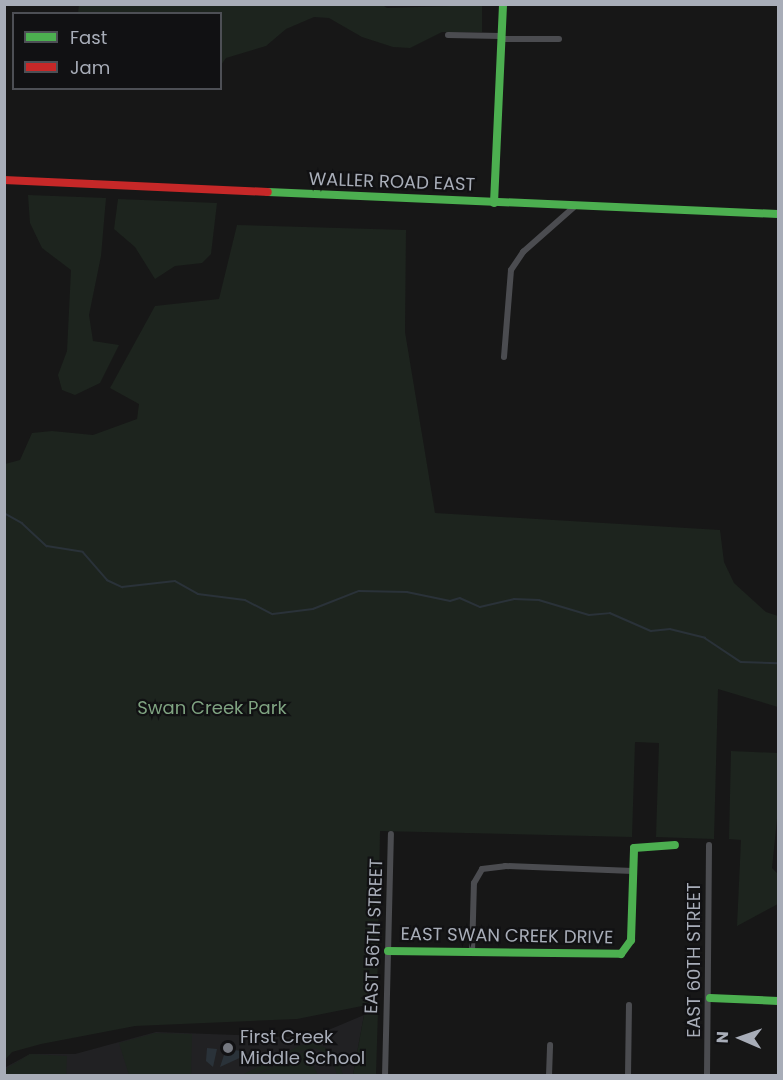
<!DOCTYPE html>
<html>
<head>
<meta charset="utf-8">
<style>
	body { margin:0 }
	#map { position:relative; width:783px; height:1080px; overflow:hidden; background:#171717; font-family:Poppins,sans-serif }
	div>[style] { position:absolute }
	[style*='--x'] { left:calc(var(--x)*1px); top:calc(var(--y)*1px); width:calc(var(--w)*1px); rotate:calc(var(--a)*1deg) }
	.built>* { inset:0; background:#212123 }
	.green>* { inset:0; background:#1d241e }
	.water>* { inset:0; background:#2a3239 }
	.stream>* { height:1.5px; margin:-0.75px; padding:0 0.75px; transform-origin:0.75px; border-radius:0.75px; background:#2a3239 }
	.street>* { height:6px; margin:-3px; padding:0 3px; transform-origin:3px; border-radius:3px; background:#4b4c50 }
	.fast>* { height:8px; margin:-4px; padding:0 4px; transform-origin:4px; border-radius:4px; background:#4caf50 }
	.jam>* { height:8px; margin:-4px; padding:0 4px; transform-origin:4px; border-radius:4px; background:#c62828 }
	.dots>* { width:16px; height:16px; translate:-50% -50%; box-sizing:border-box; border:3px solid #111113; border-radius:50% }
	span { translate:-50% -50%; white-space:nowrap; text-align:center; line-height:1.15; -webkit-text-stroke:4.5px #111113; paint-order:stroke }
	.street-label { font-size:18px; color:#a8adb8 }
	.park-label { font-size:18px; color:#7fa381 }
	.poi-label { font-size:18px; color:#a8adb8 }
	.left { translate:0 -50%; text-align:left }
	.frame { position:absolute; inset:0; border:6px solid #a8adb8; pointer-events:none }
	.legend { position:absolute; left:12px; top:12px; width:210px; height:78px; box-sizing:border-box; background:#111113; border:2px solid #4d4f55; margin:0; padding:8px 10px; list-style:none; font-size:18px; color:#a8adb8 }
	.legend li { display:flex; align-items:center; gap:12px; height:30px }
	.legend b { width:30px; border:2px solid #4d4f55 }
	.north { position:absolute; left:711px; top:1008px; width:60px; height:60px; -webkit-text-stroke:4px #111113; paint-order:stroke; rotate:272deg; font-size:16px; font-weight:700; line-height:24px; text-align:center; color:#a8adb8 }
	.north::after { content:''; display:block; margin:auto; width:21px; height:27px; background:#a8adb8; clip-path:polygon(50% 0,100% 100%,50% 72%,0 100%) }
</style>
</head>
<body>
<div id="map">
	<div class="built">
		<div style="clip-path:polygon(364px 1015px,353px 1075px,5px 1076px,6px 1067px,30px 1054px,75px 1054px,156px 1032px,287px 1037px,326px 1031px)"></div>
	</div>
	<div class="green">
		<div style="clip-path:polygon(79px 4px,381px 4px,387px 8px,482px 5px,482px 32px,442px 32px,410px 48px,393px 47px,362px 37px,329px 18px,314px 17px,286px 29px,266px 46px,226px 58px,221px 65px,220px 14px,78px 13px)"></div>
		<div style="clip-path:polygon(28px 195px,106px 198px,101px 256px,89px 315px,93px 341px,119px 345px,100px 383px,75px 395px,62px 390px,58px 375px,67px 351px,71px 270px,42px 248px,30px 223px)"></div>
		<div style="clip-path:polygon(118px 199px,217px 203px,211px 254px,202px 263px,175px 266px,155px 279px,135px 247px,114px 229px)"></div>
		<div style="clip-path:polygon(237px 225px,406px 230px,405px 332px,435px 513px,720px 530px,724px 562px,734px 583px,766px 612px,778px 616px,778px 707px,718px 689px,714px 839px,656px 837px,659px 743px,635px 742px,632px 837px,380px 831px,377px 1003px,297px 1019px,135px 1026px,41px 1044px,12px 1052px,5px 1060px,5px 464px,20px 460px,32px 433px,52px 431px,93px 435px,137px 419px,139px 404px,110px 388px,155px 306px,219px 299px)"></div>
		<div style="clip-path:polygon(731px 751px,778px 753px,778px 809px,772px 868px,778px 874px,778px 904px,737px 926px,741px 840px,729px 839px)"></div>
		<div style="clip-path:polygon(378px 1010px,376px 1075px,353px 1075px,364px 1015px)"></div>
		<div style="clip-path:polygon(155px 1033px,192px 1034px,191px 1075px,129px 1075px,119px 1043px)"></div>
		<div style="clip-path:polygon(313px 1042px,336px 1053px,343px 1075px,337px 1075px,331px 1056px,315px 1048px,301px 1051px,255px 1075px,242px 1075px,299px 1046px)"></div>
		<div style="clip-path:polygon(305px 1051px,318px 1075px,257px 1075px)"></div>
		<div style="clip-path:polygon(30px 1054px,67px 1056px,66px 1075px,5px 1075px,7px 1068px)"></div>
	</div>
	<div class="water">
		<div style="clip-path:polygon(207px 1048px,217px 1049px,213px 1067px,206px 1061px)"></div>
		<div style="clip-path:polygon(226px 1049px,242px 1051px,246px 1055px,220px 1067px)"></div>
	</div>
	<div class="stream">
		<div style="--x:4;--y:513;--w:21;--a:29"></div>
		<div style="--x:22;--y:523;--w:34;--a:43"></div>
		<div style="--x:47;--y:546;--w:36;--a:9"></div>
		<div style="--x:83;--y:552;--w:37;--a:49"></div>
		<div style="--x:107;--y:580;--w:17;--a:25"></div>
		<div style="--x:122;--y:587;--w:53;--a:-6.5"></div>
		<div style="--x:175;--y:581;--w:26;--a:29"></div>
		<div style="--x:198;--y:594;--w:47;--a:7.3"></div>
		<div style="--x:245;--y:600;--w:31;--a:27"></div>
		<div style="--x:273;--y:614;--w:40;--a:-7.1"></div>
		<div style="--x:313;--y:609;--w:49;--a:-21.4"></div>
		<div style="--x:359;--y:591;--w:48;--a:1.2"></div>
		<div style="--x:407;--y:592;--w:44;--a:11.8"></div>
		<div style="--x:450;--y:601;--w:10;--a:-17"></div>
		<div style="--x:460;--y:598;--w:22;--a:24"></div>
		<div style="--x:480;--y:607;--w:35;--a:-13"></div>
		<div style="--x:514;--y:599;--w:25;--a:2"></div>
		<div style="--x:539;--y:600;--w:52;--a:16.7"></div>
		<div style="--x:589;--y:615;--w:21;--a:-5"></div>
		<div style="--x:610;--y:613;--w:45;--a:23.7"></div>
		<div style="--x:651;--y:631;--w:19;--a:-6"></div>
		<div style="--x:670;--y:629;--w:36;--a:14"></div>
		<div style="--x:705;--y:638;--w:43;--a:33.7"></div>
		<div style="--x:741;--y:662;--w:37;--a:2"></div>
	</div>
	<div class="street">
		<div style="--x:448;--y:35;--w:53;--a:1.1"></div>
		<div style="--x:501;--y:39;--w:58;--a:0"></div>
		<div style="--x:504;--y:357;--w:87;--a:-85.4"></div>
		<div style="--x:511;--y:270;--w:22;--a:-56"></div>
		<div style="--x:523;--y:252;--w:68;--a:-41.4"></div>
		<div style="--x:472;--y:953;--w:70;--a:-88.4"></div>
		<div style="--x:474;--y:883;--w:16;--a:-60"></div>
		<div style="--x:482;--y:869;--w:23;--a:-7"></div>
		<div style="--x:505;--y:866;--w:128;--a:2.2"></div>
		<div style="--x:385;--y:1076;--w:242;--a:-88.6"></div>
		<div style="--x:549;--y:1076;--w:31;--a:-88"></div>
		<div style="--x:628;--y:1076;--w:71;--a:-89.2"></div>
		<div style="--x:707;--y:1076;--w:231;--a:-89.5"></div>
	</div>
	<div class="fast">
		<div style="--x:268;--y:192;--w:510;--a:2.47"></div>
		<div style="--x:494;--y:203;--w:199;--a:-87.4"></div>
		<div style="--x:388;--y:951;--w:233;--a:0.7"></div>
		<div style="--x:621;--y:954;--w:17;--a:-54"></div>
		<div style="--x:631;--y:940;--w:92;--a:-88.1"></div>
		<div style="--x:634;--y:848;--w:41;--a:-4.2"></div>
		<div style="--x:710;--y:998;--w:68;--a:2.5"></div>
	</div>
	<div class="jam">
		<div style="--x:4;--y:180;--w:264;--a:2.6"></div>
	</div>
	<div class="dots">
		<div style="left:228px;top:1048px;background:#757880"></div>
	</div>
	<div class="street-label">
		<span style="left:392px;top:182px;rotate:2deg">WALLER ROAD EAST</span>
		<span style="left:374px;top:936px;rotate:-88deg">EAST 56TH STREET</span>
		<span style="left:507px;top:936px;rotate:1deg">EAST SWAN CREEK DRIVE</span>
		<span style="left:694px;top:960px;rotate:-90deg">EAST 60TH STREET</span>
	</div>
	<div class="park-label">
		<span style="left:212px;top:708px">Swan Creek Park</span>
	</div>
	<div class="poi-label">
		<span class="left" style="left:240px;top:1048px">First Creek<br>Middle School</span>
	</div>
	<div class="frame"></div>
	<ul class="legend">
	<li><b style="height:8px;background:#4caf50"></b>Fast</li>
	<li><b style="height:8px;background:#c62828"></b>Jam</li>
	</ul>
	<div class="north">N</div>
</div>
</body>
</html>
